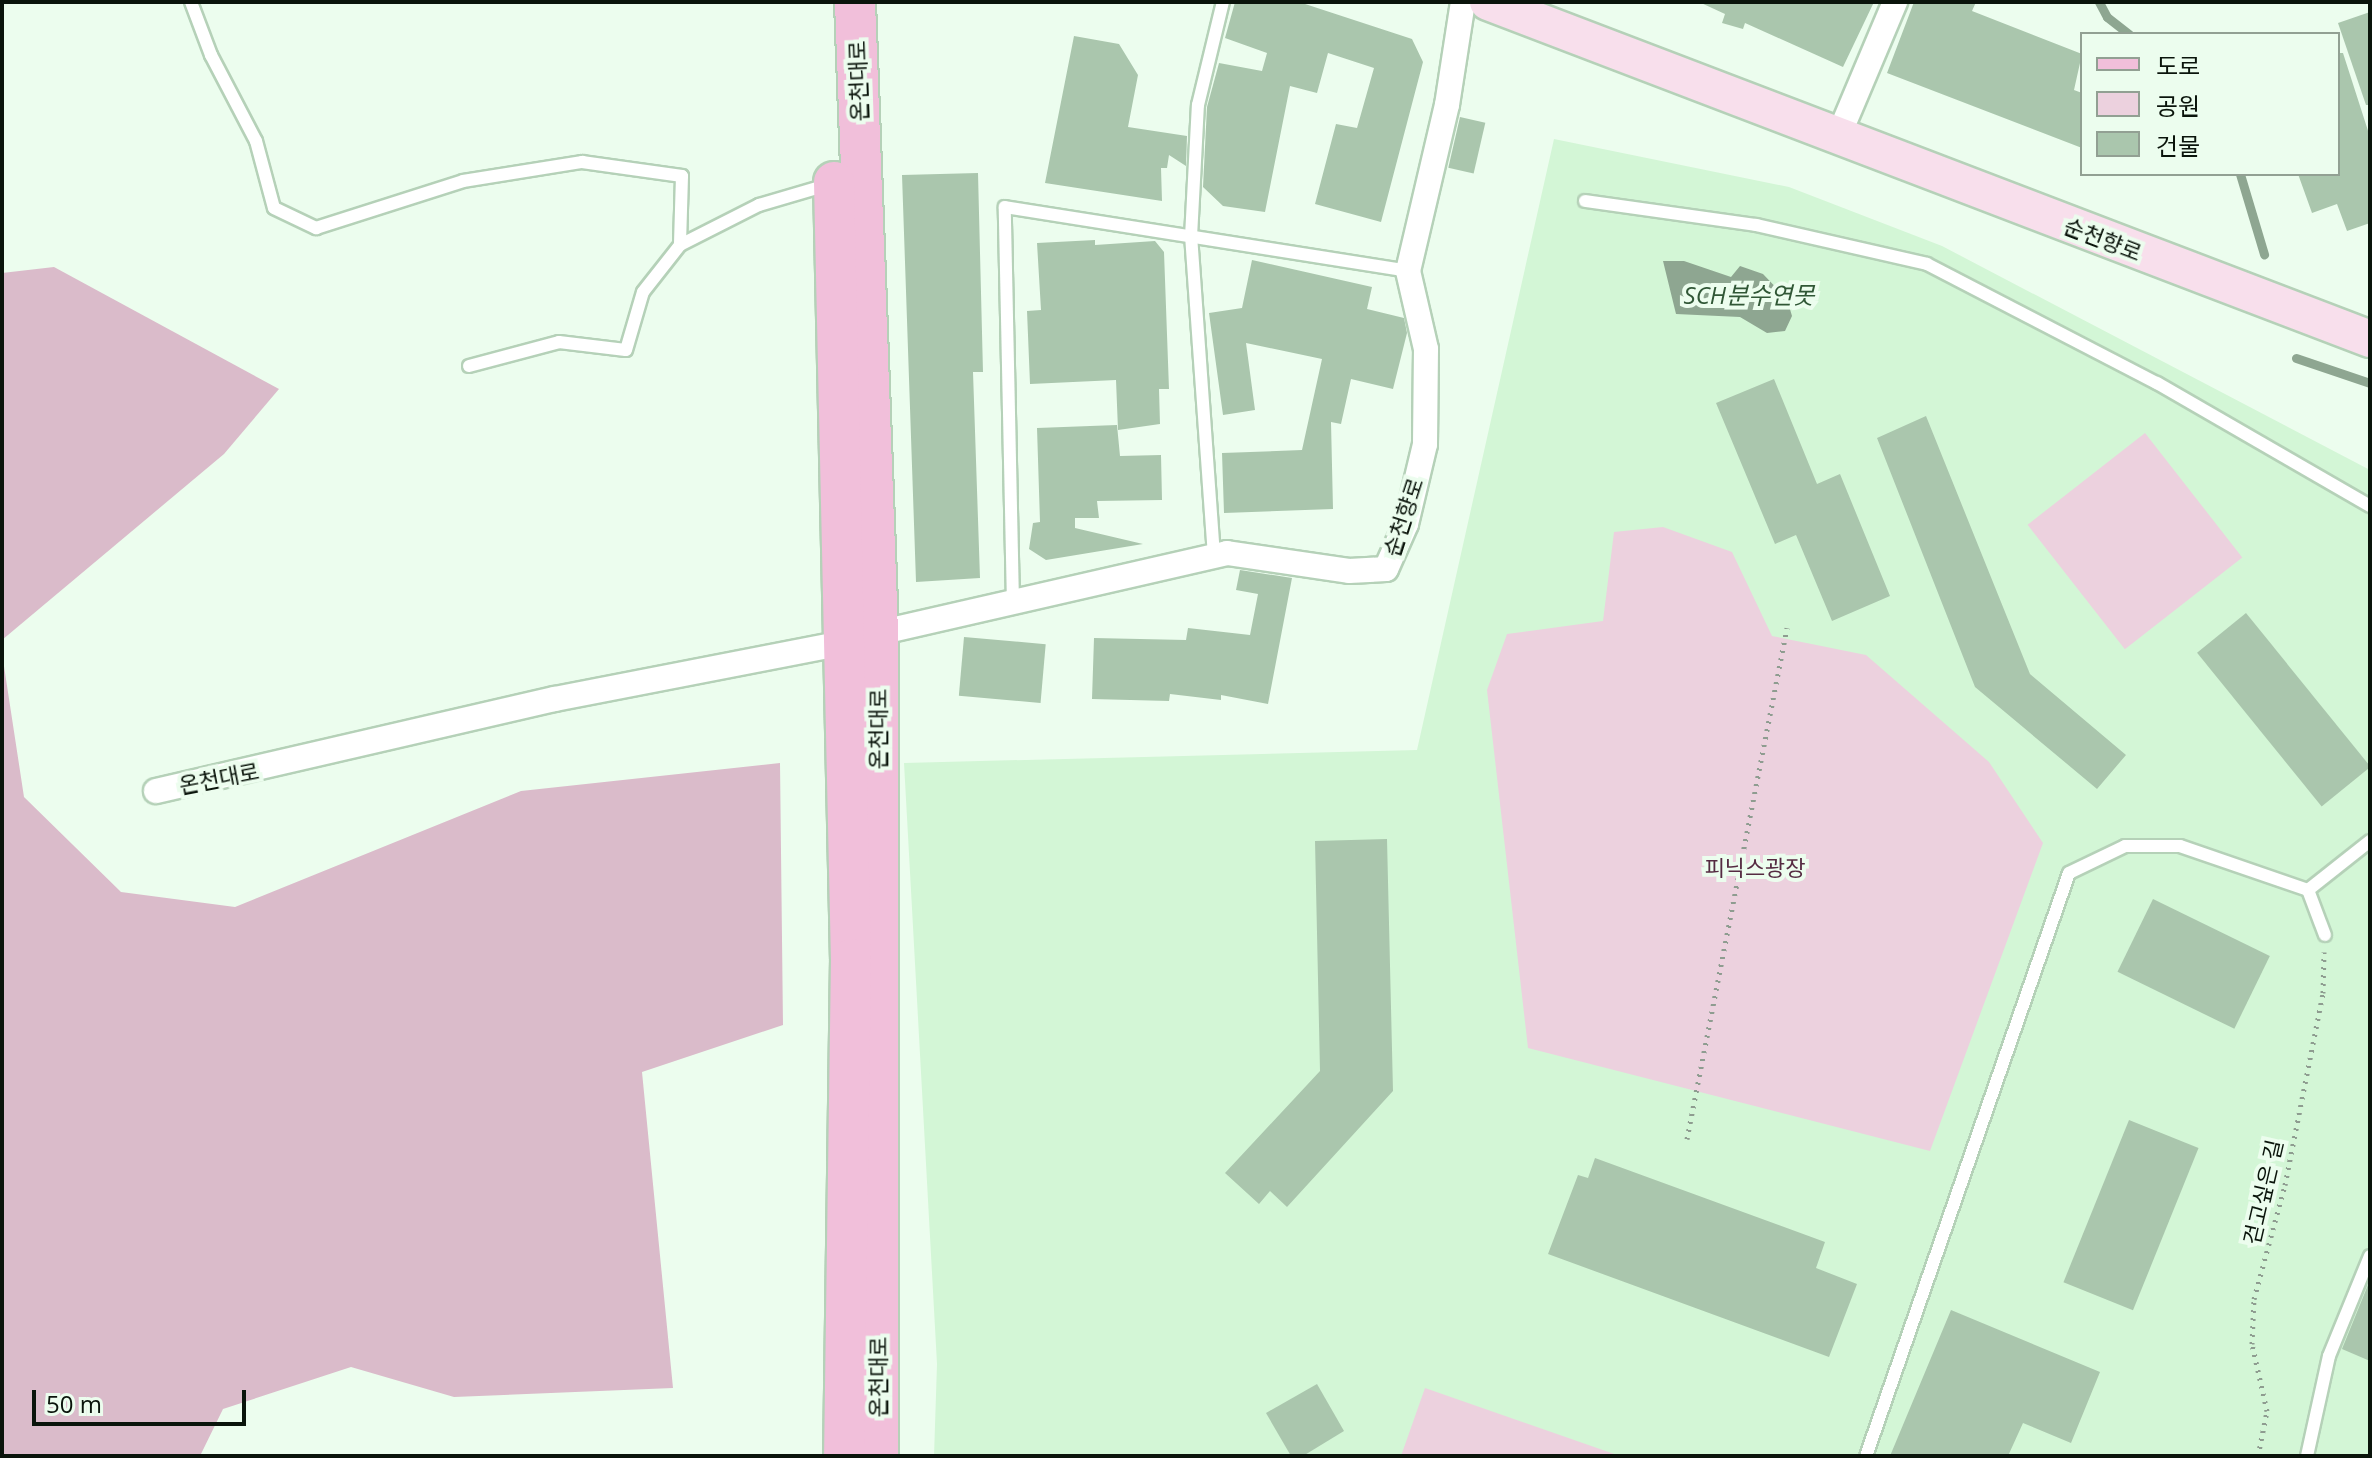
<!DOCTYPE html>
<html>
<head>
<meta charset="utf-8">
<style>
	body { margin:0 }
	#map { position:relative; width:2372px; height:1458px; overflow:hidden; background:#ecfdee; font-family:"Open Sans","Noto Sans KR",sans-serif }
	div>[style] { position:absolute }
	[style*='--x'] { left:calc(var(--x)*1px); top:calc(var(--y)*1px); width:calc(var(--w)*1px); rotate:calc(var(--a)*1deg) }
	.built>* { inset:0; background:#d3f6d6 }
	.green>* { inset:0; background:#ecd1de; transform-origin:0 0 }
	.forest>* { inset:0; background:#dabbca }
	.water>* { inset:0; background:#8ea691 }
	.stream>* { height:9px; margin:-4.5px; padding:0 4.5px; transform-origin:4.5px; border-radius:4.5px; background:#8ea691 }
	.building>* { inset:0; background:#aac6ad; transform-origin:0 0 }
	.path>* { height:5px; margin-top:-2.5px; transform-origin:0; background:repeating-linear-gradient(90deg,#8e9c90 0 2px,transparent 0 8px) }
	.roads { filter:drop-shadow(2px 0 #b5d1b8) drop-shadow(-2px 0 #b5d1b8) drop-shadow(0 2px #b5d1b8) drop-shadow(0 -2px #b5d1b8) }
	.lane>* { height:12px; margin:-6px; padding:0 6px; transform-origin:6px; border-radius:6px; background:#fff }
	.street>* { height:24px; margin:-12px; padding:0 12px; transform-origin:12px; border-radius:12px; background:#fff }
	.secondary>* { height:36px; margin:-18px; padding:0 18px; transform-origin:18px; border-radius:18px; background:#f8dfec }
	.primary>* { height:40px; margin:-20px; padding:0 20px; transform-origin:20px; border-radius:20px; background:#f1bfda }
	span { translate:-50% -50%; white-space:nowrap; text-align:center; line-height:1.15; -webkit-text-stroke:8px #ecfdee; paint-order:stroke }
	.street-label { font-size:22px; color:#0a140b }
	.park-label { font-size:22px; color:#552b42 }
	.water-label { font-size:24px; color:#305736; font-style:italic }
	.frame { position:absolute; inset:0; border:4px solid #0a140b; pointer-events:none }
	.legend { position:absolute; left:2080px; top:32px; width:260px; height:144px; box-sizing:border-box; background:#ecfdee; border:2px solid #92a093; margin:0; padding:10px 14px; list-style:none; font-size:24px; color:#0a140b }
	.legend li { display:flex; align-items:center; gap:16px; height:40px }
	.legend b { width:40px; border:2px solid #92a093 }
	.scale { position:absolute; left:32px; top:1390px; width:214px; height:36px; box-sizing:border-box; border:4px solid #0a140b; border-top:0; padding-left:10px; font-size:24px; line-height:28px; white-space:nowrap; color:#0a140b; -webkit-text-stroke:6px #ecfdee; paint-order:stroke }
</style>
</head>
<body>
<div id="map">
	<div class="built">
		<div style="clip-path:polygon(1554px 139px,1789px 187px,1942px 246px,2370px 470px,2370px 1456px,934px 1456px,937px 1364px,904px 763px,1417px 750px)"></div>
	</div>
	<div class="green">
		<div style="left:2145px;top:433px;width:158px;height:149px;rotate:52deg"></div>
		<div style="clip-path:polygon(1663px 527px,1732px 552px,1772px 636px,1866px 655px,1989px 762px,2043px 843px,1930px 1151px,1528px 1048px,1487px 690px,1507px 634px,1603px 621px,1614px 532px)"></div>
		<div style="clip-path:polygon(1425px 1388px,1620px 1456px,1401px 1456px)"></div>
	</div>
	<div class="forest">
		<div style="clip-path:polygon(54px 267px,279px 389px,224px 454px,2px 640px,2px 273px)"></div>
		<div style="clip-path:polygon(2px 653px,24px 797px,121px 892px,235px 907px,521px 791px,780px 763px,783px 1025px,642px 1072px,673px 1388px,454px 1397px,351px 1367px,223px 1409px,200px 1456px,2px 1456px)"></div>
	</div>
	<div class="water">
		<div style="clip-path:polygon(1663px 261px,1684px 261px,1731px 277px,1740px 266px,1763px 274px,1787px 299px,1792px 316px,1785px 331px,1767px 333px,1740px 317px,1676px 314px)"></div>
	</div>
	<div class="stream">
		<div style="--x:2099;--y:2;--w:17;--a:62"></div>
		<div style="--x:2107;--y:17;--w:28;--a:38"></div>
		<div style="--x:2240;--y:174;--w:84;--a:73.3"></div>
		<div style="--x:2296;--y:358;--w:78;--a:18.7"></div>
	</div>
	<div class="building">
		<div style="clip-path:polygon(1235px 2px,1299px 2px,1412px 39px,1423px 62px,1381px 222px,1315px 204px,1336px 124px,1357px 128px,1374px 68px,1328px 53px,1317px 93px,1290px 86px,1265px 212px,1223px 206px,1203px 187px,1207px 107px,1219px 63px,1262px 71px,1267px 53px,1225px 38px)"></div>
		<div style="clip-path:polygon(1699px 2px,1874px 2px,1843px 67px,1745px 23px,1743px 29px,1722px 23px,1725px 14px)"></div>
		<div style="clip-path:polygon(1914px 2px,1976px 2px,1972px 11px,2082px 54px,2074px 90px,2082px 93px,2082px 148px,1887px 73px)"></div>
		<div style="clip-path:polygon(2370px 12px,2370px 105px,2366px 105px,2338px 23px)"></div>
		<div style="clip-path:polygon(1074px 36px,1119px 44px,1138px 75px,1128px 127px,1187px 136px,1186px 166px,1169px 155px,1167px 168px,1161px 168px,1162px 201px,1045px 183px)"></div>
		<div style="clip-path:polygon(2338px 53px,2343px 53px,2370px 137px,2370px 223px,2347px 231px,2337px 204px,2312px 213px,2298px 174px,2338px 174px)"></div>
		<div style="left:1460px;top:117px;width:26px;height:52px;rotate:13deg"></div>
		<div style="clip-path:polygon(978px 173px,983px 372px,973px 372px,980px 578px,916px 582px,902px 175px)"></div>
		<div style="clip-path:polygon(1095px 240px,1095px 245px,1155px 241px,1164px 252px,1169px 389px,1159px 389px,1160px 424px,1118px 430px,1116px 380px,1030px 384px,1027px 311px,1041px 310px,1037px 243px)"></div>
		<div style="clip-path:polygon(1252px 260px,1372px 287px,1367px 309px,1404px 318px,1407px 333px,1393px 389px,1351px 379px,1341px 424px,1331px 422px,1333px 509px,1224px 513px,1222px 453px,1302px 450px,1322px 359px,1246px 343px,1255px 410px,1223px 415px,1209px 313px,1242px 308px)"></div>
		<div style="clip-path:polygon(1774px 379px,1817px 484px,1840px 474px,1890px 596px,1832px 621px,1796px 535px,1775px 544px,1716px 403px)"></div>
		<div style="clip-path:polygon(1926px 416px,2030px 674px,2126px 755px,2097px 789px,1975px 687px,1877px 438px)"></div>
		<div style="clip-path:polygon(1117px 425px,1120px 456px,1161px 455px,1162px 500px,1097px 501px,1099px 518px,1075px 518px,1075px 528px,1143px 544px,1046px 560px,1029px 549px,1033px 523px,1040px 522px,1037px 428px)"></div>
		<div style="clip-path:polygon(1240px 570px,1292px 578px,1268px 704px,1221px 695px,1221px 700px,1170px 694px,1169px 701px,1092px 699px,1094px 638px,1186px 640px,1188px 628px,1250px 635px,1258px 594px,1236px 590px)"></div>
		<div style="left:2246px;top:613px;width:198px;height:63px;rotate:51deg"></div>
		<div style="left:964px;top:637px;width:82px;height:59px;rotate:5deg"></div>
		<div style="clip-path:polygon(1387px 839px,1393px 1091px,1287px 1207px,1270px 1191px,1259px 1204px,1225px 1173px,1320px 1071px,1315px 841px)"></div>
		<div style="left:2153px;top:899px;width:130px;height:81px;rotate:26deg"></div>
		<div style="left:2129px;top:1120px;width:75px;height:175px;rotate:22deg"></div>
		<div style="clip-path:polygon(1595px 1158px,1825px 1242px,1816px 1268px,1857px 1284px,1829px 1357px,1548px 1254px,1578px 1175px,1588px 1178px)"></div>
		<div style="clip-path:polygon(2370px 1280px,2370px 1361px,2342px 1349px)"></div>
		<div style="clip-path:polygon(1951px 1310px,2100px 1372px,2071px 1443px,2023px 1423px,2008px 1456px,1890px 1456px)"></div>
		<div style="clip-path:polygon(1317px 1384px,1344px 1431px,1303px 1456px,1291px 1456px,1266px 1413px)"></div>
	</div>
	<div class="path">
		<div style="--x:1687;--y:1139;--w:521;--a:-78.93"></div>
		<div style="--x:2258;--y:1456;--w:46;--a:-78.7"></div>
		<div style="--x:2267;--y:1411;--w:69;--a:-102.6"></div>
		<div style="--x:2252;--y:1344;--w:45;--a:-87.5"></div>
		<div style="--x:2254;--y:1299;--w:118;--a:-74.8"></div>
		<div style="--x:2285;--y:1185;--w:196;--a:-78.8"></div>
		<div style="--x:2323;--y:993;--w:41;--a:-88.6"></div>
	</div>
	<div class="roads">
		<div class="lane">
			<div style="--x:191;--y:2;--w:57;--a:69.3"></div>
			<div style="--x:211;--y:55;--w:97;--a:62.4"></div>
			<div style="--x:256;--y:141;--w:69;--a:75"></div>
			<div style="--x:274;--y:208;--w:47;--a:25.5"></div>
			<div style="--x:316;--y:228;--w:154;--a:-17.7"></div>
			<div style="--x:463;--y:181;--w:121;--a:-9.1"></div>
			<div style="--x:582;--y:162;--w:101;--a:8"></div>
			<div style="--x:682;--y:176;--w:69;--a:91.7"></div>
			<div style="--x:1585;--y:201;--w:173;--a:8"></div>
			<div style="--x:1756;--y:225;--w:175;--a:12.8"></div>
			<div style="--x:1927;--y:264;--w:259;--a:27.4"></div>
			<div style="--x:2157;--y:383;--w:246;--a:30"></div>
			<div style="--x:469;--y:366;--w:93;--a:-14.9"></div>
			<div style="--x:559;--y:342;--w:67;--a:6.8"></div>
			<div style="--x:626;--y:350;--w:60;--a:-73.7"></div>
			<div style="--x:643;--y:292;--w:60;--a:-51.8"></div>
			<div style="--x:680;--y:245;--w:89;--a:-26.9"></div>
			<div style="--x:759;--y:205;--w:71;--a:-16.4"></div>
			<div style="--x:1214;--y:556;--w:320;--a:-94.1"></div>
			<div style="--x:1191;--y:237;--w:132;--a:-87"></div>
			<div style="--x:1198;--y:105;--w:106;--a:-76.4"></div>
			<div style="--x:1013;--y:604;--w:397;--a:-91.2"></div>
			<div style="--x:1005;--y:207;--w:408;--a:9"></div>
			<div style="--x:2308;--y:890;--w:79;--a:-38.3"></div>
			<div style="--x:1866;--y:1456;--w:617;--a:-70.8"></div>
			<div style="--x:2069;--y:873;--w:62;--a:-25.7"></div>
			<div style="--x:2125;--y:846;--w:55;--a:0"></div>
			<div style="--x:2180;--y:846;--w:135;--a:19"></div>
			<div style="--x:2308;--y:890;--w:48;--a:69.3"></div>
			<div style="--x:2307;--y:1456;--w:102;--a:-77.6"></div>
			<div style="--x:2329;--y:1356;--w:108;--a:-67.7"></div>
		</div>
		<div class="street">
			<div style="--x:1838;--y:137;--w:147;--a:-67.1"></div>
			<div style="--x:878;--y:633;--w:358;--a:-12.9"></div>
			<div style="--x:1227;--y:553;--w:123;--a:8.4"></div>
			<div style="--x:1349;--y:571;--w:37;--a:-3"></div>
			<div style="--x:1386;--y:569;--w:49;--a:-66"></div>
			<div style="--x:1406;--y:524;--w:82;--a:-76.6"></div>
			<div style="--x:1425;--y:444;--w:95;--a:-89.4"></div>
			<div style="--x:1426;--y:349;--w:80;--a:-103"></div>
			<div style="--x:1408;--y:271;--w:171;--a:-76.8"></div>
			<div style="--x:1447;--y:105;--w:104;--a:-81.2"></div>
			<div style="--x:156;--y:791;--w:409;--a:-13"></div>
			<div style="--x:555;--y:699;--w:294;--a:-11"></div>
		</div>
		<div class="secondary">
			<div style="--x:1488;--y:2;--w:944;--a:20.91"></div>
		</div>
		<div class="primary">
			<div style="--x:855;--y:2;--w:631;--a:87.91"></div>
			<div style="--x:878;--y:633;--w:823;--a:90"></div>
			<div style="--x:834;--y:182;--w:777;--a:88.75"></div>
			<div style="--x:851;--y:959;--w:497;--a:90.8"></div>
		</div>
	</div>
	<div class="street-label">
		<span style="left:858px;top:81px;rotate:-92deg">온천대로</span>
		<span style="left:2103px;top:239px;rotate:21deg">순천향로</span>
		<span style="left:1403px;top:517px;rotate:-72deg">순천향로</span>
		<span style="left:878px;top:729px;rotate:-90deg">온천대로</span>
		<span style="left:219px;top:778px;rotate:-11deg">온천대로</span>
		<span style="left:2263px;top:1192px;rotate:-77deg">걷고싶은 길</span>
		<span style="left:878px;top:1377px;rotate:-90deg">온천대로</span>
	</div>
	<div class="park-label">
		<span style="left:1755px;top:868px">피닉스광장</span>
	</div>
	<div class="water-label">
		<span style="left:1749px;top:295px">SCH분수연못</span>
	</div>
	<div class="frame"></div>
	<ul class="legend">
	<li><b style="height:10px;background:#f1bfda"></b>도로</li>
	<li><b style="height:22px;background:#ecd1de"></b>공원</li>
	<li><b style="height:22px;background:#aac6ad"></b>건물</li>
	</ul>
	<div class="scale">50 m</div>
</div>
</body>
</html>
